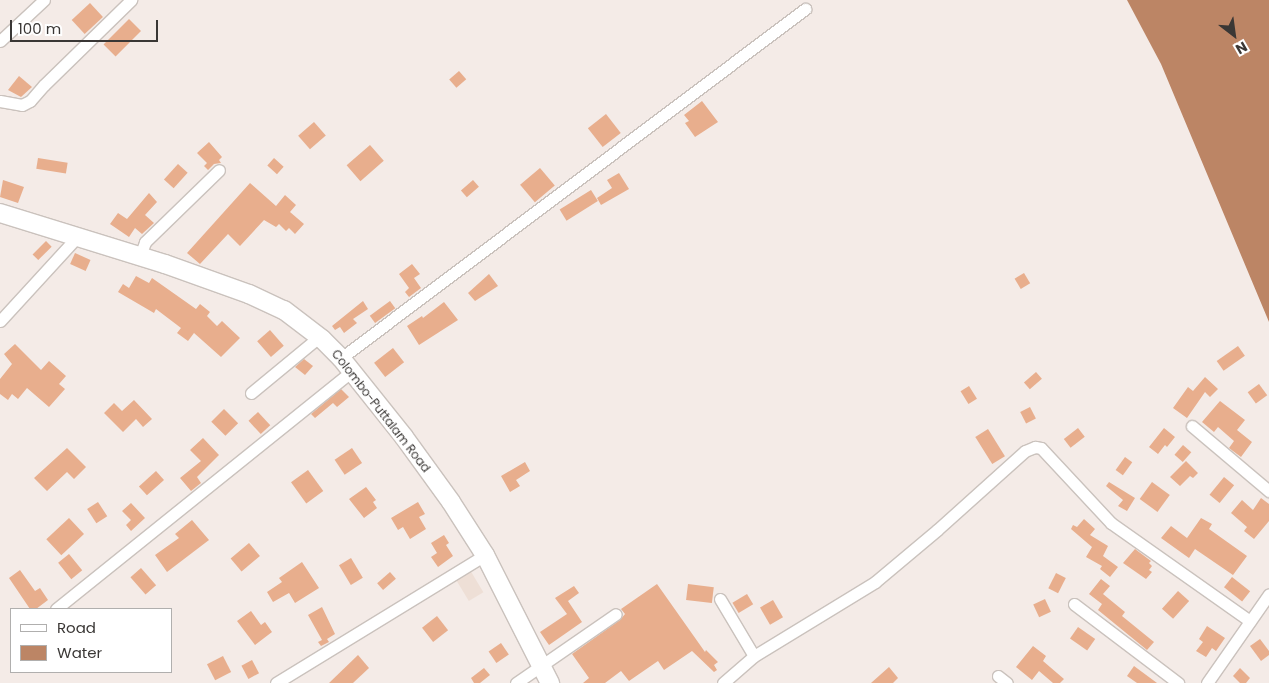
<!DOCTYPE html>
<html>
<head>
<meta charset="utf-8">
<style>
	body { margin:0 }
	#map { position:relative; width:1269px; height:683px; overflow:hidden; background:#f4ebe7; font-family:Poppins,sans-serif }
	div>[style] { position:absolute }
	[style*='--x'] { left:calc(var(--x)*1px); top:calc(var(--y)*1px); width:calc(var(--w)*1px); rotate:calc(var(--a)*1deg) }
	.built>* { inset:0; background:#eedfd6; transform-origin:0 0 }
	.water>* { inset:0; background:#bc8565 }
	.building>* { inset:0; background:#e8ae8d; transform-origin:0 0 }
	.roads { filter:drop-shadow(1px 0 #cac2bd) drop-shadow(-1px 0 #cac2bd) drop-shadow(0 1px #cac2bd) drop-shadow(0 -1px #cac2bd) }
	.minor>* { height:11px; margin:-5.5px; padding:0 5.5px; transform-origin:5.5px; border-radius:5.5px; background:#fff }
	.highway>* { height:18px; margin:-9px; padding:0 9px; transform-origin:9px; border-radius:9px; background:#fff }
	span { translate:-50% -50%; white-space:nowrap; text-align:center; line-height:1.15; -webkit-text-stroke:5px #fff; paint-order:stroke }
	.street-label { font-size:12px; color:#3a3735 }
	.legend { position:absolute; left:10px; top:608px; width:162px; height:65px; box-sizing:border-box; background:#fff; border:1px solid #b0afae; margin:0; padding:6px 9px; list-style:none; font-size:15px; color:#3a3735 }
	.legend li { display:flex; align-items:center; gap:10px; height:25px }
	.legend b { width:25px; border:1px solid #b0afae }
	.north { position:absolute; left:1209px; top:10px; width:50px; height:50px; -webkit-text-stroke:4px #fff; paint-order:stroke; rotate:150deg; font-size:14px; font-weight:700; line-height:20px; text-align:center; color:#3a3735 }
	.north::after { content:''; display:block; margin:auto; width:18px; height:22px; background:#3a3735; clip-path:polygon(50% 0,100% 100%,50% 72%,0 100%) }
	.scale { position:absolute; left:10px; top:20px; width:148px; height:22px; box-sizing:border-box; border:2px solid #3a3735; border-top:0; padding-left:6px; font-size:15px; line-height:18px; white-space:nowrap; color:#3a3735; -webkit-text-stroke:4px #fff; paint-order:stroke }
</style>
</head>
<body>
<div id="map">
	<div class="built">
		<div style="left:470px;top:570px;width:26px;height:17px;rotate:59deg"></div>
	</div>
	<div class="water">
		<div style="clip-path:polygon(1127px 0,1269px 0,1269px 322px,1161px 64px)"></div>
	</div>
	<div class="building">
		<div style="left:90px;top:3px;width:19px;height:25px;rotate:47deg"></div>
		<div style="left:129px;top:19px;width:17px;height:36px;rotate:45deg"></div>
		<div style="left:459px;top:71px;width:11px;height:13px;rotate:49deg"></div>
		<div style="clip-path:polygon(19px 76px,32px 87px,21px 97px,8px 90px)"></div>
		<div style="clip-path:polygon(702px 101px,718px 122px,695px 137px,685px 123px,689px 121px,684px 115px)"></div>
		<div style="left:606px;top:114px;width:24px;height:23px;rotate:52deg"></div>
		<div style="left:314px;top:122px;width:18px;height:21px;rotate:49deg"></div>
		<div style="clip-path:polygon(209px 142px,222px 157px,219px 160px,221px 163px,214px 164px,208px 170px,204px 166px,207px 163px,197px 153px)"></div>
		<div style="left:370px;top:145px;width:21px;height:31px;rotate:49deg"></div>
		<div style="left:38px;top:158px;width:30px;height:11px;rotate:9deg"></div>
		<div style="left:274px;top:158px;width:13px;height:10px;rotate:42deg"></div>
		<div style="left:178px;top:164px;width:13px;height:21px;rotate:42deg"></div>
		<div style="left:540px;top:168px;width:23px;height:26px;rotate:50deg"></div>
		<div style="clip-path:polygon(619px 173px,629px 189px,601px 205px,597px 198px,612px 188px,607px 180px)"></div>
		<div style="clip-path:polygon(3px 180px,24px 187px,18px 203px,0 197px)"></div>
		<div style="left:473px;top:180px;width:9px;height:16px;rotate:49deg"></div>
		<div style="clip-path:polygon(250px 183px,276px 206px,285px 195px,296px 205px,290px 212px,304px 224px,295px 234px,289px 228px,286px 231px,279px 224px,276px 227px,264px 220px,240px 246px,228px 234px,200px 264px,187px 253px)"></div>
		<div style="left:591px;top:190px;width:13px;height:37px;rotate:58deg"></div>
		<div style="clip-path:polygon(149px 193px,157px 202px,145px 215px,154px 223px,142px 234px,135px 228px,129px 237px,110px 224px,118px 213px,127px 219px)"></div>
		<div style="left:46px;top:241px;width:8px;height:19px;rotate:45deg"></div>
		<div style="left:75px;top:253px;width:17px;height:12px;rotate:24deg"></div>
		<div style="clip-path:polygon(412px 264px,420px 274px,414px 278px,421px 288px,409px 297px,405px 292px,409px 288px,399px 274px)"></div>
		<div style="left:1024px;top:273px;width:12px;height:11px;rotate:59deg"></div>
		<div style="clip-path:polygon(489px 274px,498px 286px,475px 301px,468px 293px)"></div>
		<div style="clip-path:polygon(136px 276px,149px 283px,152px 278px,196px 309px,200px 304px,210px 312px,207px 316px,217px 326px,222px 321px,240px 338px,221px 357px,194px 333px,188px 341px,177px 333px,181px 328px,156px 309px,154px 313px,118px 292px,123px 284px,129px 288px)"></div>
		<div style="clip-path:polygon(363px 301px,368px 309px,353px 319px,357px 323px,344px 333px,340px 327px,335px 330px,332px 326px)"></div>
		<div style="left:390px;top:301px;width:9px;height:25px;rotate:54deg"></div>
		<div style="clip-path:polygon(444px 302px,458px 320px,419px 345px,407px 326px,422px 316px,423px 318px)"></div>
		<div style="left:270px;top:330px;width:21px;height:17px;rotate:49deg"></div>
		<div style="clip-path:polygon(15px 344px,41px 370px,49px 361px,66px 376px,59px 384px,65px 389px,49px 407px,27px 388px,18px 399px,12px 394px,8px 400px,0 394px,0 379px,12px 364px,4px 354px)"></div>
		<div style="left:1238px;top:346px;width:12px;height:26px;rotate:55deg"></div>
		<div style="left:393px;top:348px;width:18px;height:24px;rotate:52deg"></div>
		<div style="clip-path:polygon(304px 359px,313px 366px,305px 375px,295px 367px)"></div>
		<div style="left:1036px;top:372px;width:9px;height:16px;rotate:49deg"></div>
		<div style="clip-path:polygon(1205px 377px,1218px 389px,1210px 397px,1205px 392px,1187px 418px,1173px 408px,1188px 387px,1193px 391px)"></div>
		<div style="left:1259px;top:384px;width:14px;height:14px;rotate:54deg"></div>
		<div style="left:969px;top:386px;width:15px;height:10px;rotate:58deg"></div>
		<div style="clip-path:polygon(341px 389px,349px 397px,337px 407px,333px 403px,315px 418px,311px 414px)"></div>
		<div style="clip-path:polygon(134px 400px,152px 419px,143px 427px,136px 419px,123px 432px,104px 413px,114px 403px,122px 411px)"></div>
		<div style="clip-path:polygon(1220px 401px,1245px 420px,1237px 430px,1252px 442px,1241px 457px,1229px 448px,1234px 441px,1218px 427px,1214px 432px,1202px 422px)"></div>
		<div style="left:1030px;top:407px;width:13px;height:11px;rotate:63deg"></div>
		<div style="left:224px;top:409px;width:20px;height:18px;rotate:45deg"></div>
		<div style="left:258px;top:412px;width:18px;height:13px;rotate:47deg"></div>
		<div style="left:1078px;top:428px;width:11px;height:18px;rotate:52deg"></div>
		<div style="clip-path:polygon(1164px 428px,1175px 437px,1167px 447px,1165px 445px,1158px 454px,1149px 447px)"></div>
		<div style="left:988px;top:429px;width:32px;height:15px;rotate:58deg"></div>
		<div style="clip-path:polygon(203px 438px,219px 455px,197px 477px,201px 483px,191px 491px,180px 478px,201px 461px,190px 450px)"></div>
		<div style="left:1183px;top:445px;width:11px;height:13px;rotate:41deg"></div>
		<div style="clip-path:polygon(67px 448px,86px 467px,74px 479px,67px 472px,47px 491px,34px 478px)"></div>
		<div style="left:352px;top:448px;width:18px;height:21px;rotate:56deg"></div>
		<div style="left:1125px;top:457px;width:9px;height:16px;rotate:36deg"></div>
		<div style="clip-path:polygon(1186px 461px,1198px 473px,1193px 478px,1190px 476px,1180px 486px,1170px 477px)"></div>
		<div style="clip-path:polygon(525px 462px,530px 471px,516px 480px,520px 486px,510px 492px,501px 476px)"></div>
		<div style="left:308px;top:470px;width:26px;height:21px;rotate:54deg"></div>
		<div style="left:156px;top:471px;width:12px;height:23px;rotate:48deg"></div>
		<div style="left:1224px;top:477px;width:13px;height:23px;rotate:39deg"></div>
		<div style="clip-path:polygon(1109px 482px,1135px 498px,1127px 511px,1118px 506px,1123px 500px,1106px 486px)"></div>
		<div style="left:1152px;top:482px;width:22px;height:21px;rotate:36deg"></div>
		<div style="clip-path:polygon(366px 487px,376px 500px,373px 502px,377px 508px,364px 518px,349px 499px)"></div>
		<div style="clip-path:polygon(1261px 498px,1269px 504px,1269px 521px,1254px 539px,1244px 531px,1247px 527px,1231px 513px,1242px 500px,1253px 510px)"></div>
		<div style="left:98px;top:502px;width:17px;height:13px;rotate:57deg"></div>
		<div style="clip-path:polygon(418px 502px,425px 514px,419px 517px,426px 529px,410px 539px,403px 527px,398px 530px,391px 518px)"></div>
		<div style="clip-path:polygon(131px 503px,145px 518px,131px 531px,126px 525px,131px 520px,122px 511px)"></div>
		<div style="left:69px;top:518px;width:22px;height:31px;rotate:47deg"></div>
		<div style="clip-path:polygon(1201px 518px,1212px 524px,1209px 529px,1247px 556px,1233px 575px,1195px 549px,1189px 558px,1161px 538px,1171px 526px,1187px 538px)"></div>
		<div style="clip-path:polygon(1084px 519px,1095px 529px,1090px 535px,1108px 546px,1103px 556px,1118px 567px,1110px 577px,1100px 569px,1102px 566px,1086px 557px,1092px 547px,1071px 529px,1073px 525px,1077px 527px)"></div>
		<div style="clip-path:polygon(192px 520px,209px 540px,167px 572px,155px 555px,179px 538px,175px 534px)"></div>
		<div style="clip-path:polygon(444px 535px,449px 543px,446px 545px,453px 556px,438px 567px,431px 557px,437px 553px,431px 543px)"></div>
		<div style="left:249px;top:543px;width:17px;height:24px;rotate:50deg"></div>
		<div style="clip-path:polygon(1135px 549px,1151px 561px,1149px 563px,1152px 566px,1149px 570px,1152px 572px,1146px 579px,1123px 563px)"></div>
		<div style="left:69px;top:554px;width:21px;height:14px;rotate:51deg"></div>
		<div style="left:351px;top:558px;width:23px;height:14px;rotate:59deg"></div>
		<div style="clip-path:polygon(302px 562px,319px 588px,295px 603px,289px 593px,273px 602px,267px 592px,282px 582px,279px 578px)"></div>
		<div style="left:141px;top:568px;width:23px;height:14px;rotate:49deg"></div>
		<div style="clip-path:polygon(20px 570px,35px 591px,40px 588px,48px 600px,36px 609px,30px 609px,9px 578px)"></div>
		<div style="left:390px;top:572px;width:9px;height:17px;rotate:49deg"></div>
		<div style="left:1056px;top:573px;width:11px;height:17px;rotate:27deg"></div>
		<div style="left:1232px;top:577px;width:23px;height:13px;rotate:38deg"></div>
		<div style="clip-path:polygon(1101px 579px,1110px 586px,1103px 594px,1125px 612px,1122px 616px,1154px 642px,1147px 650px,1098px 610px,1102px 604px,1089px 594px)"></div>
		<div style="clip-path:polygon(657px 584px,705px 652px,706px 650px,718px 662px,714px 665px,717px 670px,714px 672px,692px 651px,664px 670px,658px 661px,629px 681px,621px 671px,605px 683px,583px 683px,589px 678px,572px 654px,620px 620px,625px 614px,621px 609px)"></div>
		<div style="left:688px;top:584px;width:26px;height:16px;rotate:7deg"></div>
		<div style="clip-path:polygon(574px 586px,579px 593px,568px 601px,582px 622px,549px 645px,540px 632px,567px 614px,555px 598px)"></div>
		<div style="left:1178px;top:591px;width:15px;height:24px;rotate:42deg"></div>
		<div style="left:747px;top:594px;width:12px;height:17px;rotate:59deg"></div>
		<div style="left:1045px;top:599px;width:14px;height:13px;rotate:65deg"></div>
		<div style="left:773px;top:600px;width:20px;height:15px;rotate:60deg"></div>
		<div style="clip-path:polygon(322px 607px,335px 634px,327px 639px,329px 642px,321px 646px,318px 642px,322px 640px,308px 615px)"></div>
		<div style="clip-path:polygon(251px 611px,261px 625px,265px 622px,272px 632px,255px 645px,237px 621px)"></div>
		<div style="left:437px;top:616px;width:18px;height:19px;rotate:52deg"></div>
		<div style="clip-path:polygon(1207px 626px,1225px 638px,1216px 651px,1212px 648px,1206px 657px,1196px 651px,1203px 642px,1199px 639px)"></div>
		<div style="left:1078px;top:627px;width:21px;height:14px;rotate:35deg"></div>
		<div style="clip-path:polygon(1260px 639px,1269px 651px,1269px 655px,1261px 661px,1250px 646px)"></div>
		<div style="left:501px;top:643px;width:14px;height:15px;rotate:56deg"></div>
		<div style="clip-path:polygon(1033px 646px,1046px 656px,1043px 661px,1064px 679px,1060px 683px,1053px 683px,1039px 671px,1032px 680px,1016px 667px)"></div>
		<div style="clip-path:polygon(358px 655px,369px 668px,353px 683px,329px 683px)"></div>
		<div style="left:223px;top:656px;width:18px;height:18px;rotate:63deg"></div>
		<div style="left:252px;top:660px;width:15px;height:12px;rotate:62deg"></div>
		<div style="clip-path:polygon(1134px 666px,1157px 683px,1137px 683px,1127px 676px)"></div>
		<div style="clip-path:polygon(889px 667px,898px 678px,893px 683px,871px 683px)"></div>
		<div style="clip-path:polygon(484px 668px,490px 675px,480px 683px,474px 683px,471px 678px)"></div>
		<div style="clip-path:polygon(1240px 668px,1250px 678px,1246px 683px,1240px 683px,1233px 676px)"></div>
	</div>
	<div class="roads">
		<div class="minor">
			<div style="--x:0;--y:41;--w:60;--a:-43"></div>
			<div style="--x:0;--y:101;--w:22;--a:10"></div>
			<div style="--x:22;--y:105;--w:9;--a:-27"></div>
			<div style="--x:30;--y:101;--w:21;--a:-49"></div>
			<div style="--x:44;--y:85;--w:122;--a:-44.3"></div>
			<div style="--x:140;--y:256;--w:15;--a:-70"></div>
			<div style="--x:145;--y:242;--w:103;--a:-44.2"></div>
			<div style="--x:0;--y:321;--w:114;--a:-47.5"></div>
			<div style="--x:341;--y:358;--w:581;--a:-36.95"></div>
			<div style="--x:251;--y:393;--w:88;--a:-39.5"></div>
			<div style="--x:1192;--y:426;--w:101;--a:40.2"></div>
			<div style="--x:720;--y:599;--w:66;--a:59.2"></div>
			<div style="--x:1074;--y:604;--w:131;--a:37.2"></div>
			<div style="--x:56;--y:609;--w:380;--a:-38.8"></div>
			<div style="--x:998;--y:676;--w:11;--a:38"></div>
			<div style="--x:276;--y:683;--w:245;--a:-31.5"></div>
			<div style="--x:516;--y:683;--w:121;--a:-34.6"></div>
			<div style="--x:723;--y:683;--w:41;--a:-41.1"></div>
			<div style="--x:754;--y:656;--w:142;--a:-31.4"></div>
			<div style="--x:875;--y:582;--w:81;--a:-40"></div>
			<div style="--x:937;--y:530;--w:118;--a:-41.9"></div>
			<div style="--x:1025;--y:451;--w:11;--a:-22"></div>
			<div style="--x:1035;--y:447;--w:6;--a:9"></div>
			<div style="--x:1041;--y:448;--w:103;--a:47"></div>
			<div style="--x:1111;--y:523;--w:170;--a:35.2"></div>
			<div style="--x:1207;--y:683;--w:108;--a:-55.1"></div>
		</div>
		<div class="highway">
			<div style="--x:0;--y:213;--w:173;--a:17.2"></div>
			<div style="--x:165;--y:264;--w:89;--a:19.7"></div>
			<div style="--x:249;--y:294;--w:38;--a:25"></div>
			<div style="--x:284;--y:310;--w:48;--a:37.3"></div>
			<div style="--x:322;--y:339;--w:27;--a:45"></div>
			<div style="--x:341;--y:358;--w:101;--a:51.4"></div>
			<div style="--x:404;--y:437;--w:80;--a:54.1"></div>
			<div style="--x:451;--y:502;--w:63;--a:57.3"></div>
			<div style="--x:485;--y:555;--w:144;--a:63.1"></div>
		</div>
	</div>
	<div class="street-label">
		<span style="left:381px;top:411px;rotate:52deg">Colombo-Puttalam Road</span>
	</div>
	<ul class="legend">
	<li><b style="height:6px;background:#fff"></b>Road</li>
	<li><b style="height:14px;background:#bc8565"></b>Water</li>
	</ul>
	<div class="north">N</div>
	<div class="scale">100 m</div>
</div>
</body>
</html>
